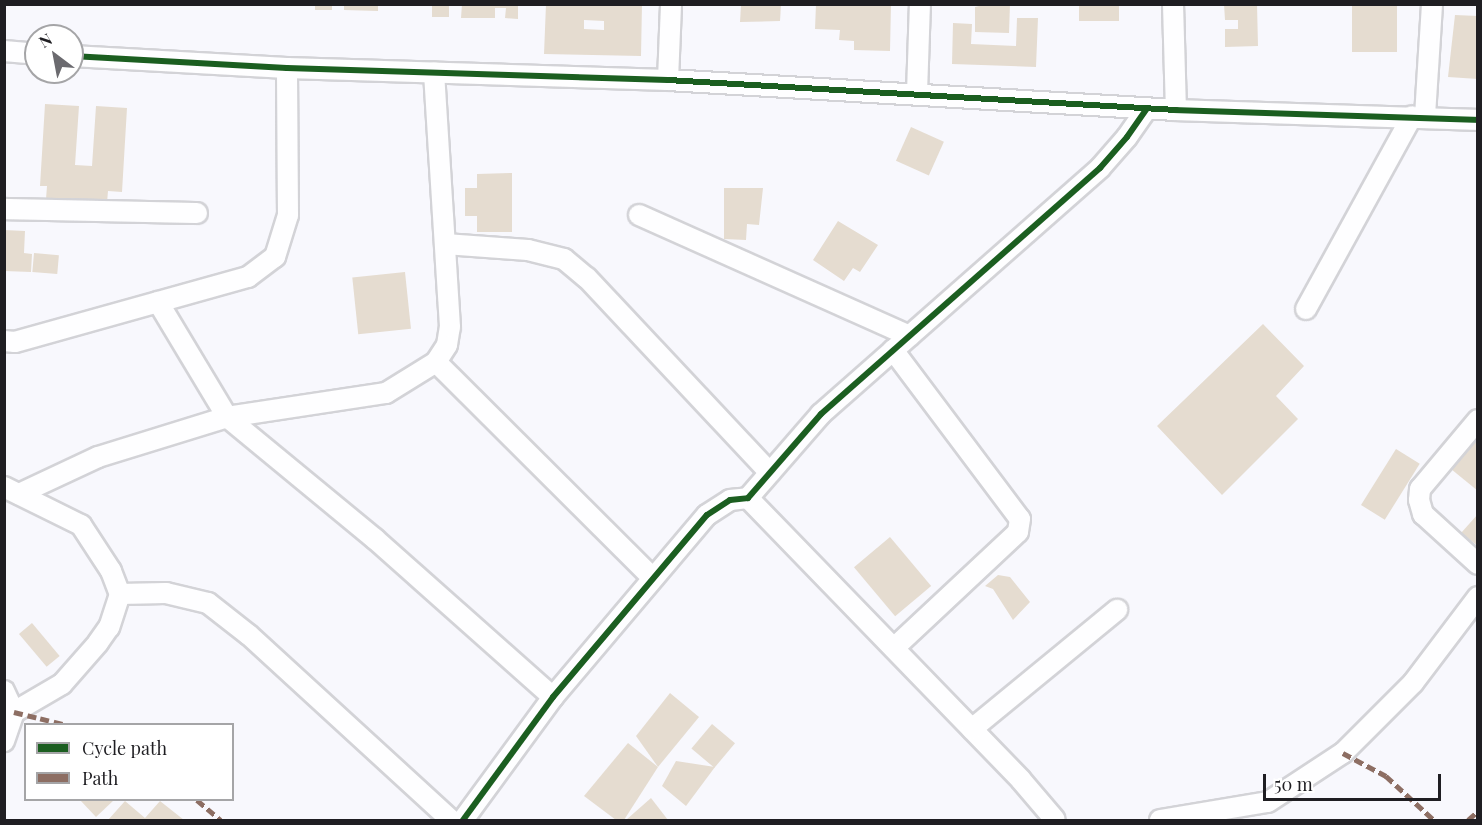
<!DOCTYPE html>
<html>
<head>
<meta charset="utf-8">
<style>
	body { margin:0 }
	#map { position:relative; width:1482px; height:825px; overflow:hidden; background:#f8f8fd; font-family:"Playfair Display",serif }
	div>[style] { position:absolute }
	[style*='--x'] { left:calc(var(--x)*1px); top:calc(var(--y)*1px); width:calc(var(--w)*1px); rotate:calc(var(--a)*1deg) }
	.building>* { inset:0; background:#e5dcd0; transform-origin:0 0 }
	.roads { filter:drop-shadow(2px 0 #d3d3d7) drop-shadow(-2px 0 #d3d3d7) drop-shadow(0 2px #d3d3d7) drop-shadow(0 -2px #d3d3d7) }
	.street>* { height:20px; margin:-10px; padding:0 10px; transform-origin:10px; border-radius:10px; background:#fefeff }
	.quiet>* { height:4.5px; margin-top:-2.25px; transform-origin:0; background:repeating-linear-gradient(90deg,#8d6e63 0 9px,transparent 0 13.5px) }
	.cycleway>* { height:6px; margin:-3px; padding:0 3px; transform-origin:3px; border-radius:3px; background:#1b5e20 }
	span { translate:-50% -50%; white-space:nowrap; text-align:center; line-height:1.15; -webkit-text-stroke:4.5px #fff; paint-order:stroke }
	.frame { position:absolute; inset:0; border:6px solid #1f1e22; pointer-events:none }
	.legend { position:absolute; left:24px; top:723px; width:210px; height:78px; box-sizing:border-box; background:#fff; border:2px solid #a5a5a7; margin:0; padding:8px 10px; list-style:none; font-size:18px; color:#1f1e22 }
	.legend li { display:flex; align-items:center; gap:12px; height:30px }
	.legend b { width:30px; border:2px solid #a5a5a7 }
	.north { position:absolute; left:24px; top:24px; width:60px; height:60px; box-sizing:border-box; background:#fff; border:2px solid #a5a5a7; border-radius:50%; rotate:328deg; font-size:16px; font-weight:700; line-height:24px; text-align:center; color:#1f1e22 }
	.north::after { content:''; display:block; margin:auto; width:21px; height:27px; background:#6b6a6f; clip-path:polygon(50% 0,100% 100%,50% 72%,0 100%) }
	.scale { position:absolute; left:1263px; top:774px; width:178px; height:27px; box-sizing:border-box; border:3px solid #1f1e22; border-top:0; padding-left:8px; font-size:18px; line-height:21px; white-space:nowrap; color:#1f1e22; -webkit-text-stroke:4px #fff; paint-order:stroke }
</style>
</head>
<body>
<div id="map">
	<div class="building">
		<div style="left:315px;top:4px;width:17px;height:6px"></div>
		<div style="clip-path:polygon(344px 4px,378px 4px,378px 11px,344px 10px)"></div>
		<div style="left:432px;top:4px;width:17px;height:13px"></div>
		<div style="clip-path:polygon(462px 4px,518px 4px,518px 19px,505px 18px,506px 8px,495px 8px,495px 18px,461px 18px)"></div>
		<div style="clip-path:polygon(evenodd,546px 4px,642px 4px,641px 56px,544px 54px,546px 4px,584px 20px,604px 21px,604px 30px,584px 29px,584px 20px)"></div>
		<div style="clip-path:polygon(753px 4px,781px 4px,780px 21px,740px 22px,741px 5px)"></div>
		<div style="clip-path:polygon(816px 4px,891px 4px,890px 51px,854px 50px,854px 41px,839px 40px,840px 30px,815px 29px)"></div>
		<div style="clip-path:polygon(987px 4px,1010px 4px,1009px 33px,975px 32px,975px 7px)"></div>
		<div style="left:1079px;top:4px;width:40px;height:17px"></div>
		<div style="clip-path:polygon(1224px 4px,1257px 4px,1258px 46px,1225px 47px,1225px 29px,1238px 29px,1238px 20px,1225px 20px)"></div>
		<div style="left:1352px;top:4px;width:45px;height:48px"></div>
		<div style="clip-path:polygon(1455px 15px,1478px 16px,1478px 79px,1448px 77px)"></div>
		<div style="clip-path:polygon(1017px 18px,1038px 18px,1036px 67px,952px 64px,953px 23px,972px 24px,971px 44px,1016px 46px)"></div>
		<div style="clip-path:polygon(45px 104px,79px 106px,75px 165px,92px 166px,96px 106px,127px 108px,122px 192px,108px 191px,107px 203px,46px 199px,47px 186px,40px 186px)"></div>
		<div style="left:911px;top:127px;width:36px;height:37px;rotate:24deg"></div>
		<div style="clip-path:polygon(512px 173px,512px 232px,477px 232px,477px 216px,465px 216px,465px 188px,477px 188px,477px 174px)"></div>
		<div style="clip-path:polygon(724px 188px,763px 188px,759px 225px,747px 224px,746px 240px,724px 239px)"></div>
		<div style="clip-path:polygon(838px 221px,878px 245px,860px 272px,853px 268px,844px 281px,813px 260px)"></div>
		<div style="clip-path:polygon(4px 230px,25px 231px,24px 253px,32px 254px,31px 272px,4px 271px)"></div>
		<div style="left:34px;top:253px;width:25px;height:19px;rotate:5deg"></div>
		<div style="left:405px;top:272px;width:57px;height:53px;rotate:84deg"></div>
		<div style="clip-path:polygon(1263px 324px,1304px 366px,1276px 396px,1298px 419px,1222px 495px,1157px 426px)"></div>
		<div style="clip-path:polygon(1478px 439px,1478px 491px,1451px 469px)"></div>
		<div style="left:1396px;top:449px;width:28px;height:66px;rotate:32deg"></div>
		<div style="clip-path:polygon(1478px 514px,1478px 546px,1461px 533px)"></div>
		<div style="left:890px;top:537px;width:64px;height:47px;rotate:50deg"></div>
		<div style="clip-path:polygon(998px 575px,1010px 577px,1030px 602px,1013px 620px,993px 589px,985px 586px)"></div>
		<div style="left:32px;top:623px;width:43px;height:17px;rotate:50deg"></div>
		<div style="clip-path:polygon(670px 693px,699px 717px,658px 767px,636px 736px)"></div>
		<div style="left:712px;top:724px;width:30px;height:32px;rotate:40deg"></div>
		<div style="clip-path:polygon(628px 743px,658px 767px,624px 820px,616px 820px,584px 796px)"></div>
		<div style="clip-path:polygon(676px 761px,715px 767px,686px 806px,662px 786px)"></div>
		<div style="clip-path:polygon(651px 798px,668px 820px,626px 820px)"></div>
		<div style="clip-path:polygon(80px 800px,114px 800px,96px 817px)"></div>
		<div style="clip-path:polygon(125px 801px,145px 818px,160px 801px,184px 820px,108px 820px)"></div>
	</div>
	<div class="roads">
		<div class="street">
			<div style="--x:1173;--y:4;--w:106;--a:88.4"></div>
			<div style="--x:4;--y:51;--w:32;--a:5"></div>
			<div style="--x:72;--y:56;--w:215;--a:3.2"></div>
			<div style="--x:287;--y:68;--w:381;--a:1.8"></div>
			<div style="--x:668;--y:80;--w:509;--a:3.38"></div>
			<div style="--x:1176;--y:110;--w:302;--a:1.9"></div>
			<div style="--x:668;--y:80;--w:76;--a:-87.7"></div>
			<div style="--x:917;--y:93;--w:89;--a:-88.1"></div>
			<div style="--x:1425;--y:116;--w:112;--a:-86.4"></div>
			<div style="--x:4;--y:209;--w:193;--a:1.2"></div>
			<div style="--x:639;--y:215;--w:296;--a:24.1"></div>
			<div style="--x:445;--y:244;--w:83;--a:4.1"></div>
			<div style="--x:528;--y:250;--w:37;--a:14"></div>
			<div style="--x:564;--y:259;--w:30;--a:40"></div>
			<div style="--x:587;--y:278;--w:267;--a:46.8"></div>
			<div style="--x:158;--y:302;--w:134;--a:59"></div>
			<div style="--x:227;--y:417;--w:192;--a:39.5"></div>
			<div style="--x:375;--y:539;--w:238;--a:41.6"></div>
			<div style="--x:1306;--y:309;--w:220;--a:-61.2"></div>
			<div style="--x:4;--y:341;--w:11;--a:5"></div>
			<div style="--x:15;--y:342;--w:242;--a:-15.6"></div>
			<div style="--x:248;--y:277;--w:34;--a:-37"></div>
			<div style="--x:275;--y:257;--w:44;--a:-72.8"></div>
			<div style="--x:288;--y:215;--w:147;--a:-90.4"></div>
			<div style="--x:893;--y:350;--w:211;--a:53.1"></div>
			<div style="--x:1020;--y:519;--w:13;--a:99"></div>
			<div style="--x:1018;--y:532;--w:170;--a:136.9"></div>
			<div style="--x:436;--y:362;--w:306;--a:44.9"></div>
			<div style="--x:1478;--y:420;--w:90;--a:130"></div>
			<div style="--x:1420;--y:489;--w:11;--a:95"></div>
			<div style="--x:1419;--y:500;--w:15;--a:74"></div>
			<div style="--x:1423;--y:514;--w:74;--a:42.3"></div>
			<div style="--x:4;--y:487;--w:86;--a:26.3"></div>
			<div style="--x:81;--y:525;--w:55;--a:56.9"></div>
			<div style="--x:111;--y:571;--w:25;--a:69"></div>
			<div style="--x:120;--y:594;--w:35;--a:108"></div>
			<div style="--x:109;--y:627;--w:19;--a:125"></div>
			<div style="--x:98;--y:643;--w:55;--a:131.3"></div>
			<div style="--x:62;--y:684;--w:56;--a:149.7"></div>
			<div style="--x:19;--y:494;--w:87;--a:-25.1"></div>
			<div style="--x:98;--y:457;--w:135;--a:-17.2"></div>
			<div style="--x:227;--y:417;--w:161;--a:-8.6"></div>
			<div style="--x:386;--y:393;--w:59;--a:-31.8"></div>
			<div style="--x:436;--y:362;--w:20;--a:-57"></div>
			<div style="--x:447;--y:345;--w:18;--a:-81"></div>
			<div style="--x:450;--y:327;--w:255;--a:-93.6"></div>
			<div style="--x:748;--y:498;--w:392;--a:45.9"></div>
			<div style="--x:1021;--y:780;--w:52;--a:49.6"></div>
			<div style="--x:120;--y:594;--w:46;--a:-1.2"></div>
			<div style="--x:166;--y:593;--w:43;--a:13.4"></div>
			<div style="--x:208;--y:603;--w:52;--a:38"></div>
			<div style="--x:249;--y:635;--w:274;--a:42.5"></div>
			<div style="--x:4;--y:691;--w:23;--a:65"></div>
			<div style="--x:14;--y:712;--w:31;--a:109"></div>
			<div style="--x:972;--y:729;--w:188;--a:-39.4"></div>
			<div style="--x:463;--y:820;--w:152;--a:-53.8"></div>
			<div style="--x:553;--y:697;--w:238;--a:-49.8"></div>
			<div style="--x:707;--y:515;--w:27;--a:-33"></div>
			<div style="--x:730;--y:500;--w:18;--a:-6"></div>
			<div style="--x:748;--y:498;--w:111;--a:-49"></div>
			<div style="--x:821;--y:414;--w:372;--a:-41.4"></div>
			<div style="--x:1100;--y:168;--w:41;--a:-48.9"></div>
			<div style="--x:1127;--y:137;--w:35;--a:-55"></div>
			<div style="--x:1160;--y:820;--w:109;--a:-9.5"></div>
			<div style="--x:1268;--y:802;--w:90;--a:-33.2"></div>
			<div style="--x:1343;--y:753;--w:99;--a:-45"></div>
			<div style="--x:1413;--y:683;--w:108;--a:-52.9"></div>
		</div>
	</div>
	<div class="quiet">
		<div style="--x:14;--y:712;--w:50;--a:13.8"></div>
		<div style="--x:1343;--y:753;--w:49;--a:28.1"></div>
		<div style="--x:1386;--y:776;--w:65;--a:42.5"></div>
		<div style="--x:197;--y:800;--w:31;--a:40"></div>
		<div style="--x:1468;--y:820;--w:13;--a:-42"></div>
	</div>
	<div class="cycleway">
		<div style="--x:72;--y:56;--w:215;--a:3.2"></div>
		<div style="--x:287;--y:68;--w:381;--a:1.8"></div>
		<div style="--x:668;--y:80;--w:509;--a:3.38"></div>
		<div style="--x:1176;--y:110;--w:302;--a:1.9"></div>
		<div style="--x:463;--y:820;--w:152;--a:-53.8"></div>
		<div style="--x:553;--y:697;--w:238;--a:-49.8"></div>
		<div style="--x:707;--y:515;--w:27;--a:-33"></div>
		<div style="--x:730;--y:500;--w:18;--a:-6"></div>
		<div style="--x:748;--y:498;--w:111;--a:-49"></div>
		<div style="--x:821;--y:414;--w:372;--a:-41.4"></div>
		<div style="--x:1100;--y:168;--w:41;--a:-48.9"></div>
		<div style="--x:1127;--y:137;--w:35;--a:-55"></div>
	</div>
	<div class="frame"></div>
	<ul class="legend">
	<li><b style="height:8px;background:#1b5e20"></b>Cycle path</li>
	<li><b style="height:8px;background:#8d6e63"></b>Path</li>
	</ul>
	<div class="north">N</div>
	<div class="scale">50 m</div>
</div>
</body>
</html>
